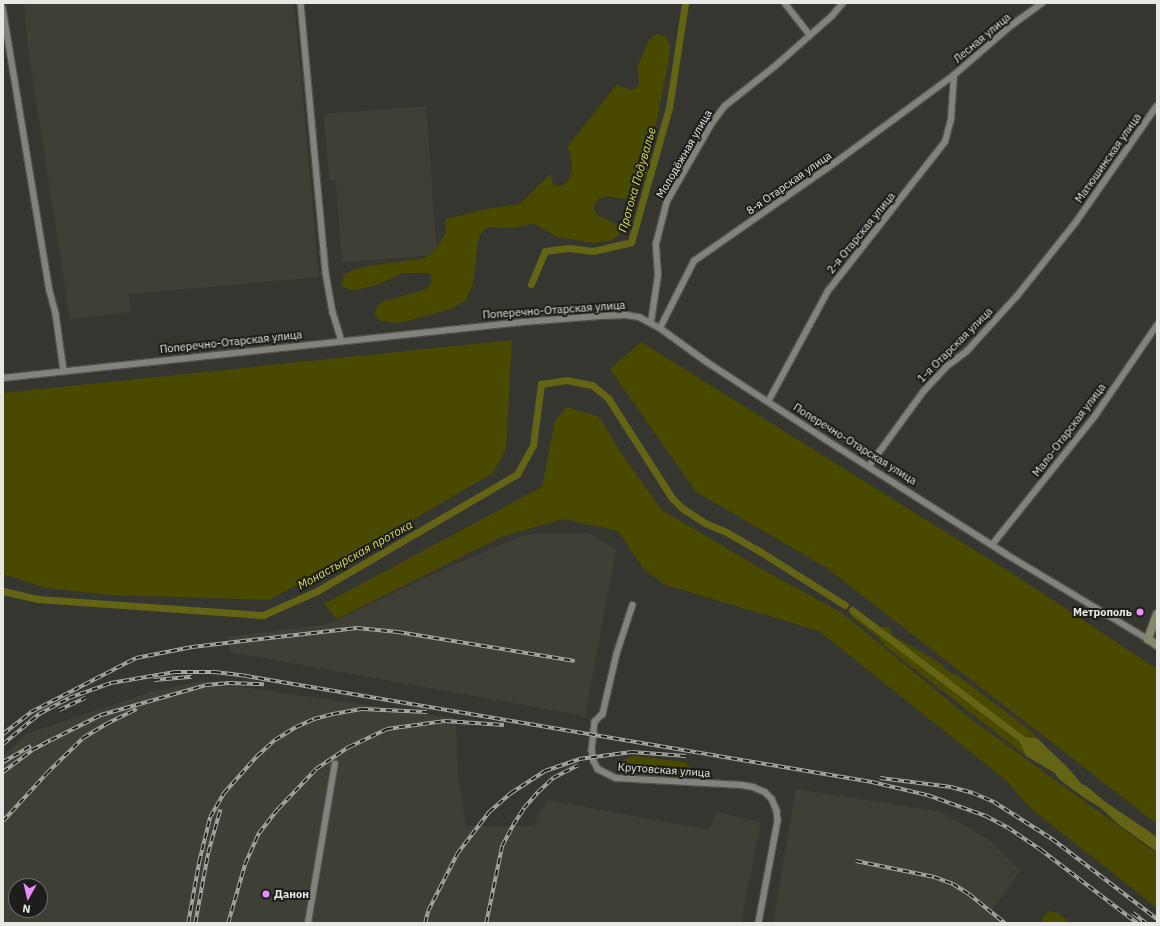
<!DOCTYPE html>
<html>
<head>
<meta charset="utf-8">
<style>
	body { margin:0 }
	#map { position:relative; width:1160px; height:926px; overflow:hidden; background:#363630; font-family:"IBM Plex Sans",sans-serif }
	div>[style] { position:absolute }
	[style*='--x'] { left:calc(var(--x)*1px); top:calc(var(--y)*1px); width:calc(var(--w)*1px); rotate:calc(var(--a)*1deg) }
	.built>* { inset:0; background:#3f4035 }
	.green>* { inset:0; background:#494a00 }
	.water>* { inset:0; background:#636515 }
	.canal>* { height:7px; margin:-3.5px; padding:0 3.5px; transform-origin:3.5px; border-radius:3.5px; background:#636515 }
	.roads { filter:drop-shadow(1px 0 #52524d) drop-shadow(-1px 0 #52524d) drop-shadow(0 1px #52524d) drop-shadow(0 -1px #52524d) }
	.street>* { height:5.5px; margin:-2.75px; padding:0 2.75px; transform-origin:2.75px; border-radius:2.75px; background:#82837c }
	.secondary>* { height:8px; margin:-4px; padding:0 4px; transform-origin:4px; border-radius:4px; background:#88896a }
	.rail>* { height:3.5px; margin-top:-1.75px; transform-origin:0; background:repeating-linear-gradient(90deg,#1d1d1b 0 6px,#a9a9a4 0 12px); box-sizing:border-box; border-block:1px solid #a9a9a4 }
	.dots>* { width:11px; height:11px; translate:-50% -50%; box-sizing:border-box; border:2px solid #1d1d1b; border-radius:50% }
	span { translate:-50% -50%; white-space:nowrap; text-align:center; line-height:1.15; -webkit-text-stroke:4px #1d1d1b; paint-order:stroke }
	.street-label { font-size:11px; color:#e7e7e3 }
	.poi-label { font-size:11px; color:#e7e7e3; font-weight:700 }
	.right { translate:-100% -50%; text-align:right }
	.left { translate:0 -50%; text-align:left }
	.water-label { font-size:12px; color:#d9dd59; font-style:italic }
	.frame { position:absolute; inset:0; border:4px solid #e7e7e3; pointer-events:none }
	.north { position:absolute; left:8px; top:878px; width:40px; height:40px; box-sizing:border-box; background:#1d1d1b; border:1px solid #6e6e6b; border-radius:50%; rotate:188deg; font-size:11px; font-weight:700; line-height:16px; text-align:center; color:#e7e7e3 }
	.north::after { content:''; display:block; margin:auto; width:14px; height:18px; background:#ea8dfd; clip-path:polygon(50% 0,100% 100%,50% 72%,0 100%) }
</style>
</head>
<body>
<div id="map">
	<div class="built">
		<div style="clip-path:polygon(24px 3px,294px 3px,319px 277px,129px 294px,131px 312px,70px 319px,28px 47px)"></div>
		<div style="clip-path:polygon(426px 106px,437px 255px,342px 262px,336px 181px,329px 181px,324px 114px)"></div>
		<div style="clip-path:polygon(540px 533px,587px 533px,616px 549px,585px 716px,230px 652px,227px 637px,329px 624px,451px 566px,525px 535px)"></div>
		<div style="clip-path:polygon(evenodd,201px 681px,455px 718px,459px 784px,466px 826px,533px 826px,547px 800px,709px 830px,716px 812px,761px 822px,741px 923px,3px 923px,3px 756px,26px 734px,147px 693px,201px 681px,16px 886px,40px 886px,40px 910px,16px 910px,16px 886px)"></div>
		<div style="clip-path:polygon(796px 789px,941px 812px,988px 839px,1020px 871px,992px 911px,1008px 923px,773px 923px)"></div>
	</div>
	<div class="green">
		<div style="clip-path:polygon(657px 34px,666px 37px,670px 45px,670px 54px,646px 173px,640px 190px,634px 196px,624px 199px,606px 196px,599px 199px,593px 206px,596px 214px,619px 226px,619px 235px,612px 240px,594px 243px,557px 237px,533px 223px,516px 228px,489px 227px,482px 232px,478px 241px,473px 284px,466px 300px,450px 309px,434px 314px,398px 323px,380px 321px,374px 314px,377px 306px,384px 301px,427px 289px,432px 282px,430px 273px,403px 273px,379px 284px,360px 289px,350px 290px,342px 286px,343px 276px,350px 271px,368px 266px,425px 258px,438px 247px,446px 232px,446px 219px,487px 209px,520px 204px,550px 174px,554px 185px,563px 186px,569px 180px,572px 171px,572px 162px,568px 146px,617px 84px,621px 87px,632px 90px,639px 85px,638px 65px,649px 40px)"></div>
		<div style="clip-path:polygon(512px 340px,506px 449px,493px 473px,354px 554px,269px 600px,111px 595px,46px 588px,3px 574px,3px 393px)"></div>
		<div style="clip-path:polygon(641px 342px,1024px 581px,1157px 669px,1157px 824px,827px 568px,696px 492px,610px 369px)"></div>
		<div style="clip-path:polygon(567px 407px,599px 417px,626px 460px,662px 510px,758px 567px,842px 613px,972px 720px,1156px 853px,1157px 908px,1029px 807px,1007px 781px,819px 631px,663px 584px,643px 568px,618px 531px,563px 519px,501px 537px,337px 619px,324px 604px,542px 487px,555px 421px)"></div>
		<div style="clip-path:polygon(855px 612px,861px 613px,880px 627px,888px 627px,894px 636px,939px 662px,949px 672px,957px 675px,1029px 729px,1037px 738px,1017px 737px,1026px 756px,885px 646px,877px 636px,855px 620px,850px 614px)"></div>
		<div style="clip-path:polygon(634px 756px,685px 762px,691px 768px,691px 773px,688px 776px,680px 777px,644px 773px,623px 768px,620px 765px,621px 761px)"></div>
		<div style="clip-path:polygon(1049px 911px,1058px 913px,1070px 923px,1041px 923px,1043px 918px)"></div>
	</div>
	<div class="water">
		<div style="clip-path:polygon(1017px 737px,1037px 738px,1068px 768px,1093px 797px,1099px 802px,1110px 805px,1157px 837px,1157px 852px,1118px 824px,1101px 808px,1083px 797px,1059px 779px,1055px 773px,1026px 756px)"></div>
	</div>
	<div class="canal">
		<div style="--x:531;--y:284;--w:36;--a:-67"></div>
		<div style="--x:545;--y:251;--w:24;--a:-7"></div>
		<div style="--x:569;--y:248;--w:24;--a:7"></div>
		<div style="--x:593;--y:251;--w:39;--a:-13"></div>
		<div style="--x:631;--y:242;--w:139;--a:-74.2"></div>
		<div style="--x:669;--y:108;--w:106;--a:-81.3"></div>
		<div style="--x:3;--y:591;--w:36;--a:13"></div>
		<div style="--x:38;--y:599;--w:226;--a:4.1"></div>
		<div style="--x:263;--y:615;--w:59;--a:-24"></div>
		<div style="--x:317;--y:591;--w:232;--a:-30.3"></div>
		<div style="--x:517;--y:474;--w:33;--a:-61"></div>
		<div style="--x:533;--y:445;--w:62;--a:-82.5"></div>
		<div style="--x:541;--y:384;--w:25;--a:-9"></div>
		<div style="--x:566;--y:380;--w:26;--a:11"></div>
		<div style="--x:592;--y:385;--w:21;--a:39"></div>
		<div style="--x:608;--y:398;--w:119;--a:57.4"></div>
		<div style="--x:672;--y:498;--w:14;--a:45"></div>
		<div style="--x:682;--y:508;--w:27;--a:33"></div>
		<div style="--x:705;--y:523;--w:25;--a:23"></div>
		<div style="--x:728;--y:533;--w:32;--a:30"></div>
		<div style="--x:756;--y:549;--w:105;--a:32.2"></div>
		<div style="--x:852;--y:610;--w:220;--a:37.2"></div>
		<div style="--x:1083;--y:788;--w:32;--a:39"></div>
	</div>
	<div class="roads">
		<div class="street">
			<div style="--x:301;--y:3;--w:271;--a:84.7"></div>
			<div style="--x:326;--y:273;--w:40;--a:80"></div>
			<div style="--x:333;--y:312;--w:30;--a:73"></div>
			<div style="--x:785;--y:3;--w:41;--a:52"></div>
			<div style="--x:3;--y:8;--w:287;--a:80.6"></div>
			<div style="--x:50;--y:291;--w:24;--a:75"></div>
			<div style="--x:56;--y:314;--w:58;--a:82"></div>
			<div style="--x:651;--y:322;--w:48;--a:-81.5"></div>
			<div style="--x:658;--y:275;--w:31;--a:-94"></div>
			<div style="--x:656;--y:244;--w:44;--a:-75.7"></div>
			<div style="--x:667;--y:201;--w:90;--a:-60"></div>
			<div style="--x:712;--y:123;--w:21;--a:-53"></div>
			<div style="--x:725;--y:106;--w:63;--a:-38.5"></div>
			<div style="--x:774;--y:67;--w:77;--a:-41.3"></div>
			<div style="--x:832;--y:16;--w:17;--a:-50"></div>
			<div style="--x:660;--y:328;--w:75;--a:-63.1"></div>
			<div style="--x:694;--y:261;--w:173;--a:-34.9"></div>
			<div style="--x:836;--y:162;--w:147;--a:-36.4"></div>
			<div style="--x:954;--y:75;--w:77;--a:-40.8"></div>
			<div style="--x:1012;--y:25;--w:37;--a:-36"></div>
			<div style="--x:3;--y:378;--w:523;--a:-6.15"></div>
			<div style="--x:523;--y:322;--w:77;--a:-4.5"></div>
			<div style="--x:600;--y:316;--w:26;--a:-2"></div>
			<div style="--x:626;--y:315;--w:13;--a:9"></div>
			<div style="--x:639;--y:317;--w:24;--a:28"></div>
			<div style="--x:660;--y:328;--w:58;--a:35.9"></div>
			<div style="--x:707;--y:362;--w:141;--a:33.1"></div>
			<div style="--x:825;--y:439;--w:214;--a:32.4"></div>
			<div style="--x:1006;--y:554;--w:165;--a:30.9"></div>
			<div style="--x:768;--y:402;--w:126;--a:-61.6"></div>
			<div style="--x:828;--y:291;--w:189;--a:-51.9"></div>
			<div style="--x:945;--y:142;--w:24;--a:-75"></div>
			<div style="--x:951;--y:119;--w:44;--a:-86.1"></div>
			<div style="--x:869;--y:466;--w:92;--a:-53.9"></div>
			<div style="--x:923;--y:392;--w:34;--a:-47"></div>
			<div style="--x:946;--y:367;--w:26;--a:-37"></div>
			<div style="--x:967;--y:351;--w:74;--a:-47.7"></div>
			<div style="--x:1017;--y:296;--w:95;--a:-51.4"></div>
			<div style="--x:1076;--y:222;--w:141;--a:-55.1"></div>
			<div style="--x:992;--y:545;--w:165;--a:-51.4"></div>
			<div style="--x:1095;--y:416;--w:110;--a:-55.7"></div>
			<div style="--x:633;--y:605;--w:52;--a:108.1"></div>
			<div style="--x:617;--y:654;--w:62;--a:103.1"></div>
			<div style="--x:603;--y:714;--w:11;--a:135"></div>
			<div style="--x:595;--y:722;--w:28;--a:96"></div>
			<div style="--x:592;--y:750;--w:11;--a:80"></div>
			<div style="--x:594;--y:761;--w:9;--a:63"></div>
			<div style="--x:598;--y:769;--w:20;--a:27"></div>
			<div style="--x:616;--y:778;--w:126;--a:3.2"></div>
			<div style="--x:742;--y:785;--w:11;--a:10"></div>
			<div style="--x:753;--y:787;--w:13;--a:23"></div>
			<div style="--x:765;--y:792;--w:10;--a:45"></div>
			<div style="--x:772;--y:799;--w:13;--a:67"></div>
			<div style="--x:777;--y:811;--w:10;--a:84"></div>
			<div style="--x:778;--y:821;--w:104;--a:100.6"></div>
			<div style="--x:308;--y:923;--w:161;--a:-80.4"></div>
		</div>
		<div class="secondary">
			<div style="--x:1157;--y:614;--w:27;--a:110"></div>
			<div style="--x:1148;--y:639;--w:11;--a:34"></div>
		</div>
	</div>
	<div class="rail">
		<div style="--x:154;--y:680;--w:38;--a:-5"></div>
		<div style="--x:59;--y:710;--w:29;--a:-25"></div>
		<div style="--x:3;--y:734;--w:36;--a:-38"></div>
		<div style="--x:31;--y:712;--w:118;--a:-27.2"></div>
		<div style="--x:136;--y:658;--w:57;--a:-11.1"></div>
		<div style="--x:192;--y:647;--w:166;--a:-6.6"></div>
		<div style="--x:357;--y:628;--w:41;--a:5.6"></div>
		<div style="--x:398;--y:632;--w:179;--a:9.3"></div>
		<div style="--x:3;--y:744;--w:47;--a:-39.8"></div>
		<div style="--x:39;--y:714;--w:34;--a:-28"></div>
		<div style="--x:69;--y:698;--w:45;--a:-19.7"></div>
		<div style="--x:111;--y:683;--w:65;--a:-9.8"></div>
		<div style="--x:175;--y:672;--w:40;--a:0"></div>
		<div style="--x:215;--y:672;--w:31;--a:7"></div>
		<div style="--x:246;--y:676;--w:635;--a:9.61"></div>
		<div style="--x:872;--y:782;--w:57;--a:13.3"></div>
		<div style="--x:927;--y:795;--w:63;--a:19.6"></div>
		<div style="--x:986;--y:816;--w:24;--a:28"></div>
		<div style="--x:1007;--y:827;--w:41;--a:34.1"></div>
		<div style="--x:1041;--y:850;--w:121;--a:37.2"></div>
		<div style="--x:3;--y:762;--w:32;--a:-30"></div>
		<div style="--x:3;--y:772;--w:36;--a:-37"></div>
		<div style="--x:32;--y:750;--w:21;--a:-28"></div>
		<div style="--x:51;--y:740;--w:56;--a:-26.6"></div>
		<div style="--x:101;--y:715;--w:109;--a:-15.9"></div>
		<div style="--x:206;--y:685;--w:23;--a:-5"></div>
		<div style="--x:229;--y:683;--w:35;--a:2"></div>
		<div style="--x:880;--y:778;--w:72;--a:7.2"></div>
		<div style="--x:951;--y:787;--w:23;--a:15"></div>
		<div style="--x:973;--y:793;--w:23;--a:23"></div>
		<div style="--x:994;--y:802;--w:69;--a:32.5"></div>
		<div style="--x:1052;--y:839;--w:132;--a:37.3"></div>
		<div style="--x:3;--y:821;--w:65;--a:-47.5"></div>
		<div style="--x:47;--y:773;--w:50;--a:-44.2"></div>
		<div style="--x:83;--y:738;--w:27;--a:-31"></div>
		<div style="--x:106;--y:724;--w:34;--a:-26"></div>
		<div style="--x:856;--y:861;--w:80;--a:11.6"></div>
		<div style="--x:934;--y:877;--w:20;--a:20"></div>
		<div style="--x:953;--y:884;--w:19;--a:32"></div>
		<div style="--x:969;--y:894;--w:46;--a:38.9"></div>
		<div style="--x:1133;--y:913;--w:16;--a:38"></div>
		<div style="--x:188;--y:923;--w:62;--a:-79.8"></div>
		<div style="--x:199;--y:862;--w:46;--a:-76.3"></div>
		<div style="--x:210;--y:817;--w:28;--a:-60"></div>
		<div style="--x:224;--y:793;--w:50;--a:-48.3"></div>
		<div style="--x:257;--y:756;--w:24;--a:-42"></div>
		<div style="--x:275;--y:740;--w:25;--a:-32"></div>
		<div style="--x:296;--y:727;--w:20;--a:-24"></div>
		<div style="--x:314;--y:719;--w:20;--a:-15"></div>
		<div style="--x:333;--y:714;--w:29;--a:-10"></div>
		<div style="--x:362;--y:709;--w:65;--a:2.6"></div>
		<div style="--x:195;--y:923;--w:71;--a:-79.5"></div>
		<div style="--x:208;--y:853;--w:45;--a:-74.4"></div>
		<div style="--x:228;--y:923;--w:61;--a:-73.9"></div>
		<div style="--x:245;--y:864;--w:34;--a:-66"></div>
		<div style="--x:259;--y:833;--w:31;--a:-52"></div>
		<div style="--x:278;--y:809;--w:55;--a:-46.5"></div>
		<div style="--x:316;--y:769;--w:40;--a:-34"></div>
		<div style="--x:349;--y:747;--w:42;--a:-25.3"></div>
		<div style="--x:387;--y:729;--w:59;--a:-7.9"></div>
		<div style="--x:445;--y:721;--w:59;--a:3.9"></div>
		<div style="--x:425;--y:923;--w:12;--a:-76"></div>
		<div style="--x:428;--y:911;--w:64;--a:-63"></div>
		<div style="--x:457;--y:854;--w:53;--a:-52.7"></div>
		<div style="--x:489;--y:812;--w:29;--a:-41"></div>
		<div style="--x:511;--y:793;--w:40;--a:-32.9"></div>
		<div style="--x:545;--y:771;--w:36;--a:-19"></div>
		<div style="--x:579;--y:759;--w:53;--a:-7.5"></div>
		<div style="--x:632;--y:752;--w:54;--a:4.2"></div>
		<div style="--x:486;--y:923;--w:79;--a:-78.3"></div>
		<div style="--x:502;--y:846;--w:24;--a:-62"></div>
		<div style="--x:513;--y:825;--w:20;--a:-57"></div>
		<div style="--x:524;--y:808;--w:21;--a:-49"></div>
		<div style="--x:538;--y:792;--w:21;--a:-43"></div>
		<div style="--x:553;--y:778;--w:28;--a:-27"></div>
	</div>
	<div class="dots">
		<div style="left:1140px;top:612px;background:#ea8dfd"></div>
		<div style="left:266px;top:894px;background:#ea8dfd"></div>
	</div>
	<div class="street-label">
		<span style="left:982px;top:38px;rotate:-40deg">Лесная улица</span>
		<span style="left:684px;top:154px;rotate:-60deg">Молодёжная улица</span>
		<span style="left:1108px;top:158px;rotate:-55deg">Матюшинская улица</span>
		<span style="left:789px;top:183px;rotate:-35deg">8-я Отарская улица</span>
		<span style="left:861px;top:233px;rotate:-51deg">2-я Отарская улица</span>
		<span style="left:554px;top:310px;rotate:-4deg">Поперечно-Отарская улица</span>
		<span style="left:231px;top:342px;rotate:-6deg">Поперечно-Отарская улица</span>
		<span style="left:955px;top:345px;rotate:-45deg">1-я Отарская улица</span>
		<span style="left:1069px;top:430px;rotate:-53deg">Мало-Отарская улица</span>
		<span style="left:855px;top:444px;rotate:32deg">Поперечно-Отарская улица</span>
		<span style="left:664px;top:770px;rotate:4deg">Крутовская улица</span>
	</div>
	<div class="poi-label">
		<span class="right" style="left:1132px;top:612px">Метрополь</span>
		<span class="left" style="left:274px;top:894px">Данон</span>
	</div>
	<div class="water-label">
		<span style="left:637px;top:180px;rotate:-74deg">Протока Подувалье</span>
		<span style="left:355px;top:555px;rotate:-29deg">Монастырская протока</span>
	</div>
	<div class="frame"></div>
	<div class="north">N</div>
</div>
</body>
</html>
